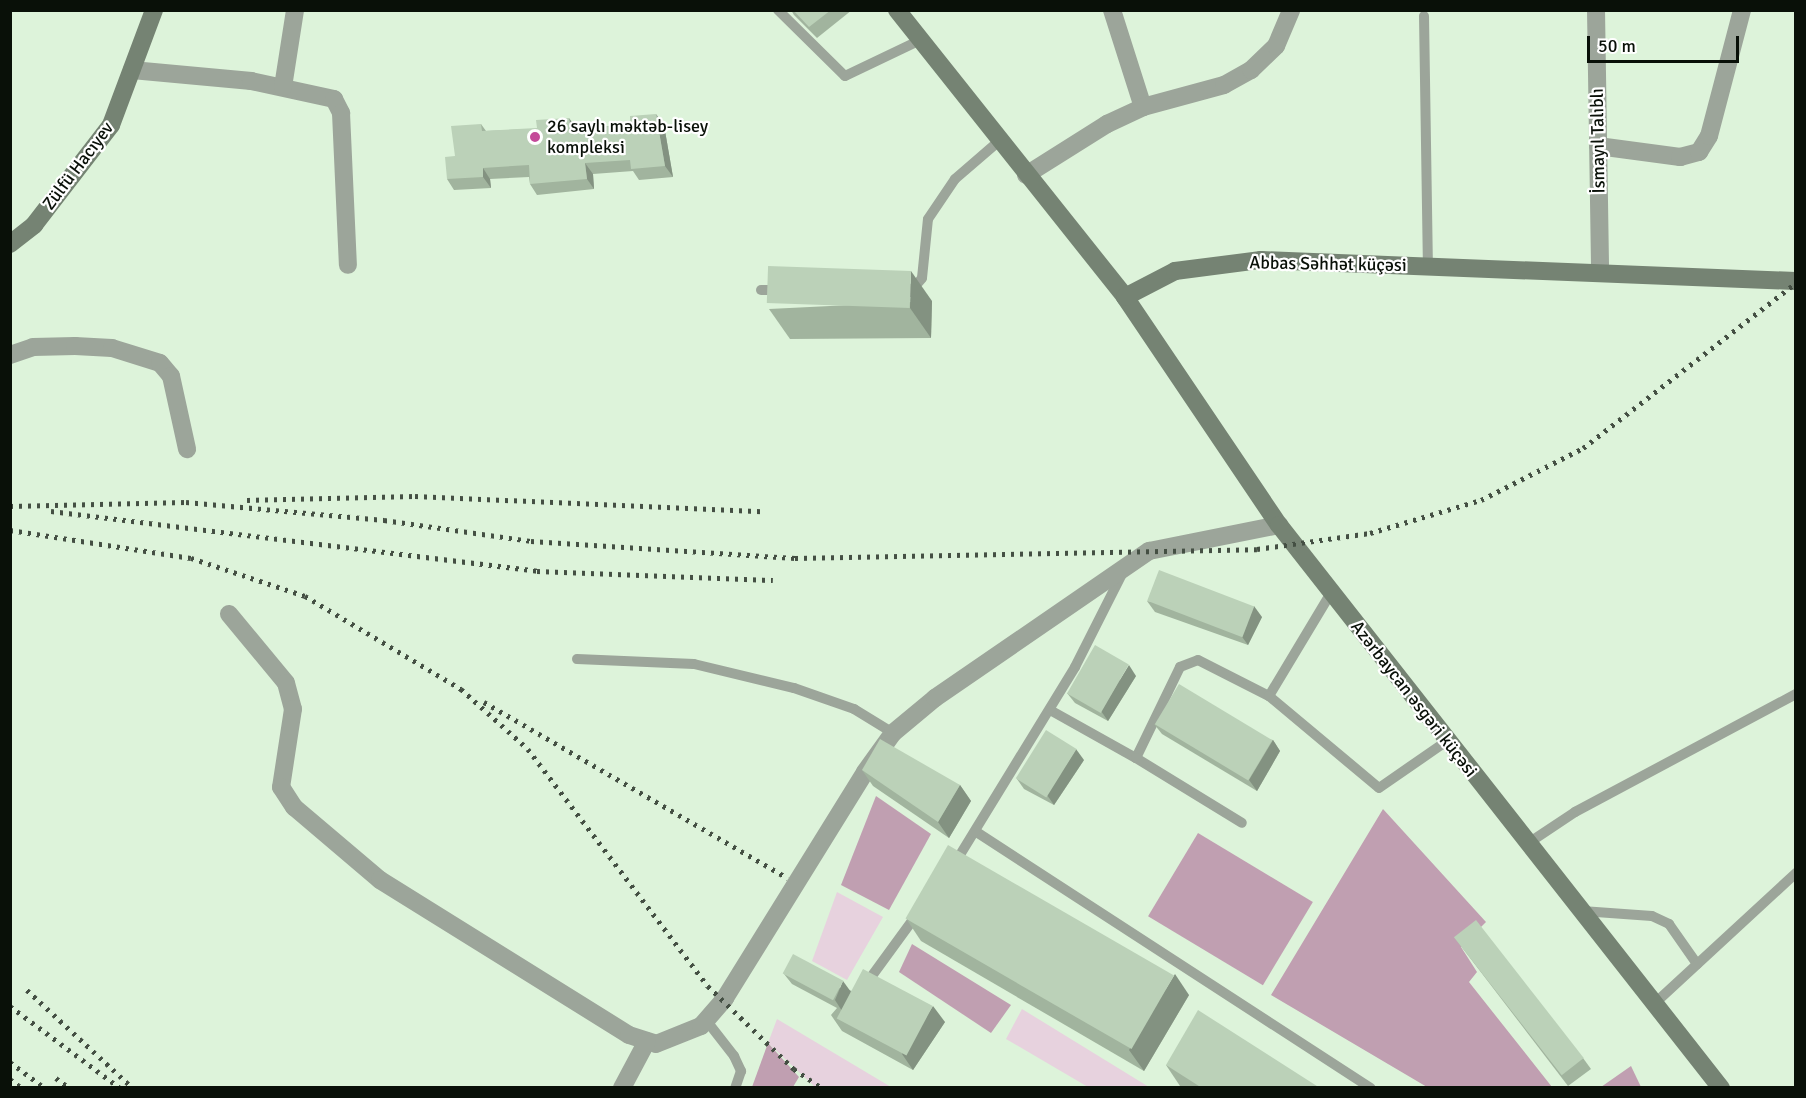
<!DOCTYPE html>
<html>
<head>
<meta charset="utf-8">
<style>
	body { margin:0 }
	#map { position:relative; width:1806px; height:1098px; overflow:hidden; background:#ddf3da; font-family:Signika,sans-serif }
	div>[style] { position:absolute }
	[style*='--x'] { left:calc(var(--x)*1px); top:calc(var(--y)*1px); width:calc(var(--w)*1px); rotate:calc(var(--a)*1deg) }
	.green>* { inset:0; background:#e7d2de }
	.forest>* { inset:0; background:#c09fb1; transform-origin:0 0 }
	.service>* { height:10px; margin:-5px; padding:0 5px; transform-origin:5px; border-radius:5px; background:#9ca59a }
	.minor>* { height:18px; margin:-9px; padding:0 9px; transform-origin:9px; border-radius:9px; background:#9ca59a }
	.secondary>* { height:18px; margin:-9px; padding:0 9px; transform-origin:9px; border-radius:9px; background:#758373 }
	.rail>* { height:4.5px; margin-top:-2.25px; transform-origin:0; background:repeating-linear-gradient(90deg,#444f43 0 3px,transparent 0 9px) }
	.wall>* { inset:0; background:#a1b49e }
	.shaded-wall>* { inset:0; background:#839281 }
	.building>* { inset:0; background:#bbd1b8; transform-origin:0 0 }
	.dots>* { width:16px; height:16px; translate:-50% -50%; box-sizing:border-box; border:3px solid #fff; border-radius:50% }
	span { translate:-50% -50%; white-space:nowrap; text-align:center; line-height:1.15; -webkit-text-stroke:4.5px #fff; paint-order:stroke }
	.poi-label { font-size:18px; color:#091008 }
	.left { translate:0 -50%; text-align:left }
	.street-label { font-size:18px; color:#091008 }
	.frame { position:absolute; inset:0; border:12px solid #091008; pointer-events:none }
	.scale { position:absolute; left:1587px; top:36px; width:152px; height:27px; box-sizing:border-box; border:3px solid #091008; border-top:0; padding-left:8px; font-size:18px; line-height:21px; white-space:nowrap; color:#091008; -webkit-text-stroke:4px #fff; paint-order:stroke }
</style>
</head>
<body>
<div id="map">
	<div class="green">
		<div style="clip-path:polygon(837px 892px,883px 917px,847px 980px,812px 961px)"></div>
		<div style="clip-path:polygon(1022px 1009px,1149px 1087px,1088px 1087px,1006px 1039px)"></div>
		<div style="clip-path:polygon(777px 1019px,891px 1087px,815px 1087px,768px 1043px)"></div>
	</div>
	<div class="forest">
		<div style="clip-path:polygon(876px 796px,931px 834px,889px 910px,841px 885px)"></div>
		<div style="clip-path:polygon(1383px 809px,1486px 922px,1461px 947px,1477px 972px,1469px 982px,1552px 1087px,1427px 1087px,1271px 995px)"></div>
		<div style="left:1198px;top:833px;width:134px;height:97px;rotate:31deg"></div>
		<div style="clip-path:polygon(912px 944px,1011px 1005px,991px 1033px,899px 972px)"></div>
		<div style="clip-path:polygon(768px 1043px,799px 1077px,793px 1087px,752px 1087px)"></div>
		<div style="clip-path:polygon(1631px 1066px,1641px 1087px,1601px 1087px)"></div>
	</div>
	<div class="service">
		<div style="--x:778;--y:10;--w:94;--a:44.6"></div>
		<div style="--x:845;--y:76;--w:83;--a:-25.6"></div>
		<div style="--x:1424;--y:16;--w:249;--a:89.1"></div>
		<div style="--x:761;--y:290;--w:20;--a:0"></div>
		<div style="--x:910;--y:292;--w:18;--a:-49"></div>
		<div style="--x:922;--y:278;--w:59;--a:-84.2"></div>
		<div style="--x:928;--y:219;--w:48;--a:-56"></div>
		<div style="--x:955;--y:179;--w:58;--a:-40.8"></div>
		<div style="--x:577;--y:659;--w:117;--a:2.4"></div>
		<div style="--x:694;--y:664;--w:103;--a:13.5"></div>
		<div style="--x:794;--y:688;--w:64;--a:19.3"></div>
		<div style="--x:854;--y:709;--w:46;--a:31.6"></div>
		<div style="--x:1269;--y:696;--w:120;--a:-59"></div>
		<div style="--x:1050;--y:710;--w:98;--a:29.2"></div>
		<div style="--x:1136;--y:758;--w:101;--a:-64.2"></div>
		<div style="--x:1180;--y:667;--w:19;--a:-21"></div>
		<div style="--x:1198;--y:660;--w:80;--a:26.9"></div>
		<div style="--x:1269;--y:696;--w:143;--a:39.9"></div>
		<div style="--x:1379;--y:788;--w:83;--a:-34.7"></div>
		<div style="--x:1136;--y:758;--w:124;--a:31.5"></div>
		<div style="--x:978;--y:833;--w:468;--a:33"></div>
		<div style="--x:1527;--y:844;--w:58;--a:-33.7"></div>
		<div style="--x:1575;--y:812;--w:251;--a:-28.1"></div>
		<div style="--x:955;--y:863;--w:230;--a:-58.5"></div>
		<div style="--x:1075;--y:667;--w:109;--a:-63.2"></div>
		<div style="--x:1582;--y:911;--w:70;--a:4.1"></div>
		<div style="--x:1652;--y:916;--w:19;--a:25"></div>
		<div style="--x:1669;--y:924;--w:49;--a:55"></div>
		<div style="--x:866;--y:984;--w:87;--a:-53.9"></div>
		<div style="--x:1654;--y:1004;--w:193;--a:-42.7"></div>
		<div style="--x:706;--y:1020;--w:46;--a:52.1"></div>
		<div style="--x:734;--y:1056;--w:17;--a:65"></div>
		<div style="--x:741;--y:1071;--w:18;--a:109"></div>
	</div>
	<div class="minor">
		<div style="--x:1112;--y:10;--w:102;--a:72.3"></div>
		<div style="--x:1596;--y:10;--w:262;--a:89.1"></div>
		<div style="--x:132;--y:70;--w:120;--a:5.3"></div>
		<div style="--x:251;--y:81;--w:85;--a:12.2"></div>
		<div style="--x:334;--y:99;--w:16;--a:63"></div>
		<div style="--x:341;--y:113;--w:152;--a:87.4"></div>
		<div style="--x:283;--y:87;--w:78;--a:-81.1"></div>
		<div style="--x:1598;--y:146;--w:83;--a:7.6"></div>
		<div style="--x:1680;--y:157;--w:20;--a:-15"></div>
		<div style="--x:1699;--y:152;--w:19;--a:-58"></div>
		<div style="--x:1709;--y:136;--w:130;--a:-75.3"></div>
		<div style="--x:1026;--y:175;--w:96;--a:-32.2"></div>
		<div style="--x:1107;--y:124;--w:40;--a:-25"></div>
		<div style="--x:1143;--y:107;--w:84;--a:-15.2"></div>
		<div style="--x:1224;--y:85;--w:31;--a:-29"></div>
		<div style="--x:1251;--y:70;--w:35;--a:-44"></div>
		<div style="--x:1276;--y:46;--w:39;--a:-67"></div>
		<div style="--x:10;--y:355;--w:24;--a:-19"></div>
		<div style="--x:33;--y:347;--w:42;--a:-1.4"></div>
		<div style="--x:75;--y:346;--w:37;--a:3"></div>
		<div style="--x:112;--y:348;--w:50;--a:17.4"></div>
		<div style="--x:160;--y:363;--w:17;--a:50"></div>
		<div style="--x:171;--y:376;--w:75;--a:77.6"></div>
		<div style="--x:229;--y:614;--w:89;--a:50.4"></div>
		<div style="--x:286;--y:683;--w:27;--a:75"></div>
		<div style="--x:293;--y:709;--w:79;--a:98.7"></div>
		<div style="--x:281;--y:787;--w:24;--a:57"></div>
		<div style="--x:294;--y:807;--w:113;--a:40.3"></div>
		<div style="--x:380;--y:880;--w:293;--a:31.9"></div>
		<div style="--x:629;--y:1035;--w:28;--a:18"></div>
		<div style="--x:656;--y:1044;--w:48;--a:-21.8"></div>
		<div style="--x:701;--y:1026;--w:37;--a:-49"></div>
		<div style="--x:725;--y:998;--w:266;--a:-58.2"></div>
		<div style="--x:865;--y:772;--w:48;--a:-54.3"></div>
		<div style="--x:893;--y:733;--w:55;--a:-39.8"></div>
		<div style="--x:935;--y:698;--w:260;--a:-34.5"></div>
		<div style="--x:1149;--y:551;--w:133;--a:-11.3"></div>
		<div style="--x:622;--y:1088;--w:53;--a:-62"></div>
	</div>
	<div class="secondary">
		<div style="--x:897;--y:10;--w:367;--a:51.5"></div>
		<div style="--x:1125;--y:297;--w:275;--a:56"></div>
		<div style="--x:1279;--y:525;--w:716;--a:51.87"></div>
		<div style="--x:10;--y:244;--w:31;--a:-38"></div>
		<div style="--x:34;--y:225;--w:126;--a:-52.4"></div>
		<div style="--x:111;--y:125;--w:123;--a:-69.5"></div>
		<div style="--x:1125;--y:297;--w:56;--a:-27.5"></div>
		<div style="--x:1175;--y:271;--w:87;--a:-7.3"></div>
		<div style="--x:1261;--y:260;--w:535;--a:2.25"></div>
	</div>
	<div class="rail">
		<div style="--x:247;--y:500;--w:168;--a:-1.4"></div>
		<div style="--x:415;--y:496;--w:347;--a:2.5"></div>
		<div style="--x:10;--y:506;--w:176;--a:-1.3"></div>
		<div style="--x:186;--y:502;--w:199;--a:5.2"></div>
		<div style="--x:384;--y:520;--w:148;--a:8.1"></div>
		<div style="--x:531;--y:541;--w:265;--a:3.7"></div>
		<div style="--x:795;--y:558;--w:462;--a:-1.1"></div>
		<div style="--x:1257;--y:549;--w:114;--a:-8.1"></div>
		<div style="--x:1370;--y:533;--w:116;--a:-16.6"></div>
		<div style="--x:1481;--y:500;--w:114;--a:-27"></div>
		<div style="--x:1583;--y:448;--w:269;--a:-37.8"></div>
		<div style="--x:51;--y:511;--w:490;--a:7"></div>
		<div style="--x:537;--y:571;--w:236;--a:2.2"></div>
		<div style="--x:10;--y:530;--w:183;--a:8.8"></div>
		<div style="--x:191;--y:558;--w:120;--a:18.4"></div>
		<div style="--x:305;--y:596;--w:182;--a:30.8"></div>
		<div style="--x:461;--y:689;--w:90;--a:41.8"></div>
		<div style="--x:528;--y:749;--w:298;--a:52.8"></div>
		<div style="--x:708;--y:986;--w:120;--a:44"></div>
		<div style="--x:794;--y:1069;--w:34;--a:34"></div>
		<div style="--x:484;--y:702;--w:351;--a:30.1"></div>
		<div style="--x:27;--y:990;--w:144;--a:42.8"></div>
		<div style="--x:10;--y:1006;--w:137;--a:36.7"></div>
		<div style="--x:10;--y:1062;--w:44;--a:36.6"></div>
		<div style="--x:56;--y:1078;--w:17;--a:36"></div>
		<div style="--x:10;--y:1079;--w:15;--a:37"></div>
	</div>
	<div class="wall">
		<div style="clip-path:polygon(791px 10px,852px 10px,817px 38px,794px 15px)"></div>
		<div style="clip-path:polygon(481px 124px,486px 131px,576px 127px,664px 125px,673px 177px,639px 180px,633px 171px,593px 174px,594px 189px,537px 195px,530px 184px,529px 177px,490px 179px,491px 188px,454px 190px,447px 179px,455px 156px)"></div>
		<div style="clip-path:polygon(932px 301px,931px 338px,790px 339px,769px 309px)"></div>
		<div style="clip-path:polygon(1147px 601px,1262px 617px,1248px 645px,1155px 612px)"></div>
		<div style="clip-path:polygon(1136px 676px,1108px 721px,1075px 703px,1067px 693px)"></div>
		<div style="clip-path:polygon(1154px 724px,1273px 740px,1280px 751px,1257px 791px,1162px 734px)"></div>
		<div style="clip-path:polygon(1084px 760px,1054px 805px,1024px 789px,1017px 779px)"></div>
		<div style="clip-path:polygon(862px 770px,960px 785px,971px 801px,949px 838px,873px 786px)"></div>
		<div style="clip-path:polygon(907px 920px,1189px 995px,1144px 1071px,921px 941px)"></div>
		<div style="clip-path:polygon(1454px 937px,1583px 1058px,1591px 1069px,1568px 1086px)"></div>
		<div style="clip-path:polygon(784px 974px,849px 990px,945px 1022px,913px 1070px,842px 1031px,831px 1015px,837px 1008px,792px 984px)"></div>
		<div style="clip-path:polygon(1166px 1065px,1320px 1088px,1183px 1088px,1180px 1086px)"></div>
	</div>
	<div class="shaded-wall">
		<div style="clip-path:polygon(656px 114px,664px 125px,673px 177px,665px 166px)"></div>
		<div style="clip-path:polygon(569px 118px,577px 129px,570px 127px)"></div>
		<div style="clip-path:polygon(585px 163px,593px 174px,594px 189px,587px 179px)"></div>
		<div style="clip-path:polygon(483px 168px,490px 179px,491px 188px,483px 177px)"></div>
		<div style="clip-path:polygon(911px 271px,932px 301px,931px 338px,910px 308px)"></div>
		<div style="clip-path:polygon(1254px 606px,1262px 617px,1248px 645px,1240px 634px)"></div>
		<div style="clip-path:polygon(1129px 665px,1136px 676px,1108px 721px,1101px 711px)"></div>
		<div style="clip-path:polygon(1273px 740px,1280px 751px,1257px 791px,1249px 780px)"></div>
		<div style="clip-path:polygon(1076px 749px,1084px 760px,1054px 805px,1047px 795px)"></div>
		<div style="clip-path:polygon(960px 785px,971px 801px,949px 838px,938px 822px)"></div>
		<div style="clip-path:polygon(1175px 974px,1189px 995px,1144px 1071px,1129px 1050px)"></div>
		<div style="clip-path:polygon(843px 981px,851px 992px,842px 1011px,835px 1000px)"></div>
		<div style="clip-path:polygon(933px 1006px,945px 1022px,913px 1070px,902px 1054px)"></div>
	</div>
	<div class="building">
		<div style="clip-path:polygon(793px 10px,831px 10px,809px 27px)"></div>
		<div style="clip-path:polygon(656px 114px,665px 166px,631px 169px,630px 160px,585px 163px,587px 179px,530px 184px,529px 165px,483px 168px,483px 177px,447px 179px,445px 157px,455px 156px,451px 126px,481px 124px,482px 131px,537px 128px,536px 120px,569px 118px,570px 127px,630px 126px,630px 116px)"></div>
		<div style="left:911px;top:271px;width:37px;height:143px;rotate:92deg"></div>
		<div style="left:1159px;top:570px;width:102px;height:33px;rotate:21deg"></div>
		<div style="left:1095px;top:645px;width:39px;height:56px;rotate:30deg"></div>
		<div style="left:1179px;top:684px;width:109px;height:47px;rotate:31deg"></div>
		<div style="left:1046px;top:730px;width:36px;height:57px;rotate:32deg"></div>
		<div style="clip-path:polygon(880px 739px,960px 785px,938px 822px,862px 770px)"></div>
		<div style="left:948px;top:845px;width:261px;height:85px;rotate:30deg"></div>
		<div style="left:1476px;top:920px;width:175px;height:28px;rotate:52deg"></div>
		<div style="left:793px;top:954px;width:57px;height:22px;rotate:28deg"></div>
		<div style="left:863px;top:969px;width:79px;height:56px;rotate:28deg"></div>
		<div style="clip-path:polygon(1198px 1010px,1320px 1088px,1202px 1088px,1166px 1065px)"></div>
	</div>
	<div class="dots">
		<div style="left:535px;top:137px;background:#c44999"></div>
	</div>
	<div class="poi-label">
		<span class="left" style="left:547px;top:137px">26 saylı məktəb-lisey<br>kompleksi</span>
	</div>
	<div class="street-label">
		<span style="left:1598px;top:141px;rotate:-91deg">İsmayıl Talıblı</span>
		<span style="left:78px;top:166px;rotate:-53deg">Zülfü Hacıyev</span>
		<span style="left:1328px;top:264px;rotate:1deg">Abbas Səhhət küçəsi</span>
		<span style="left:1414px;top:699px;rotate:52deg">Azərbaycan əsgəri küçəsi</span>
	</div>
	<div class="frame"></div>
	<div class="scale">50 m</div>
</div>
</body>
</html>
